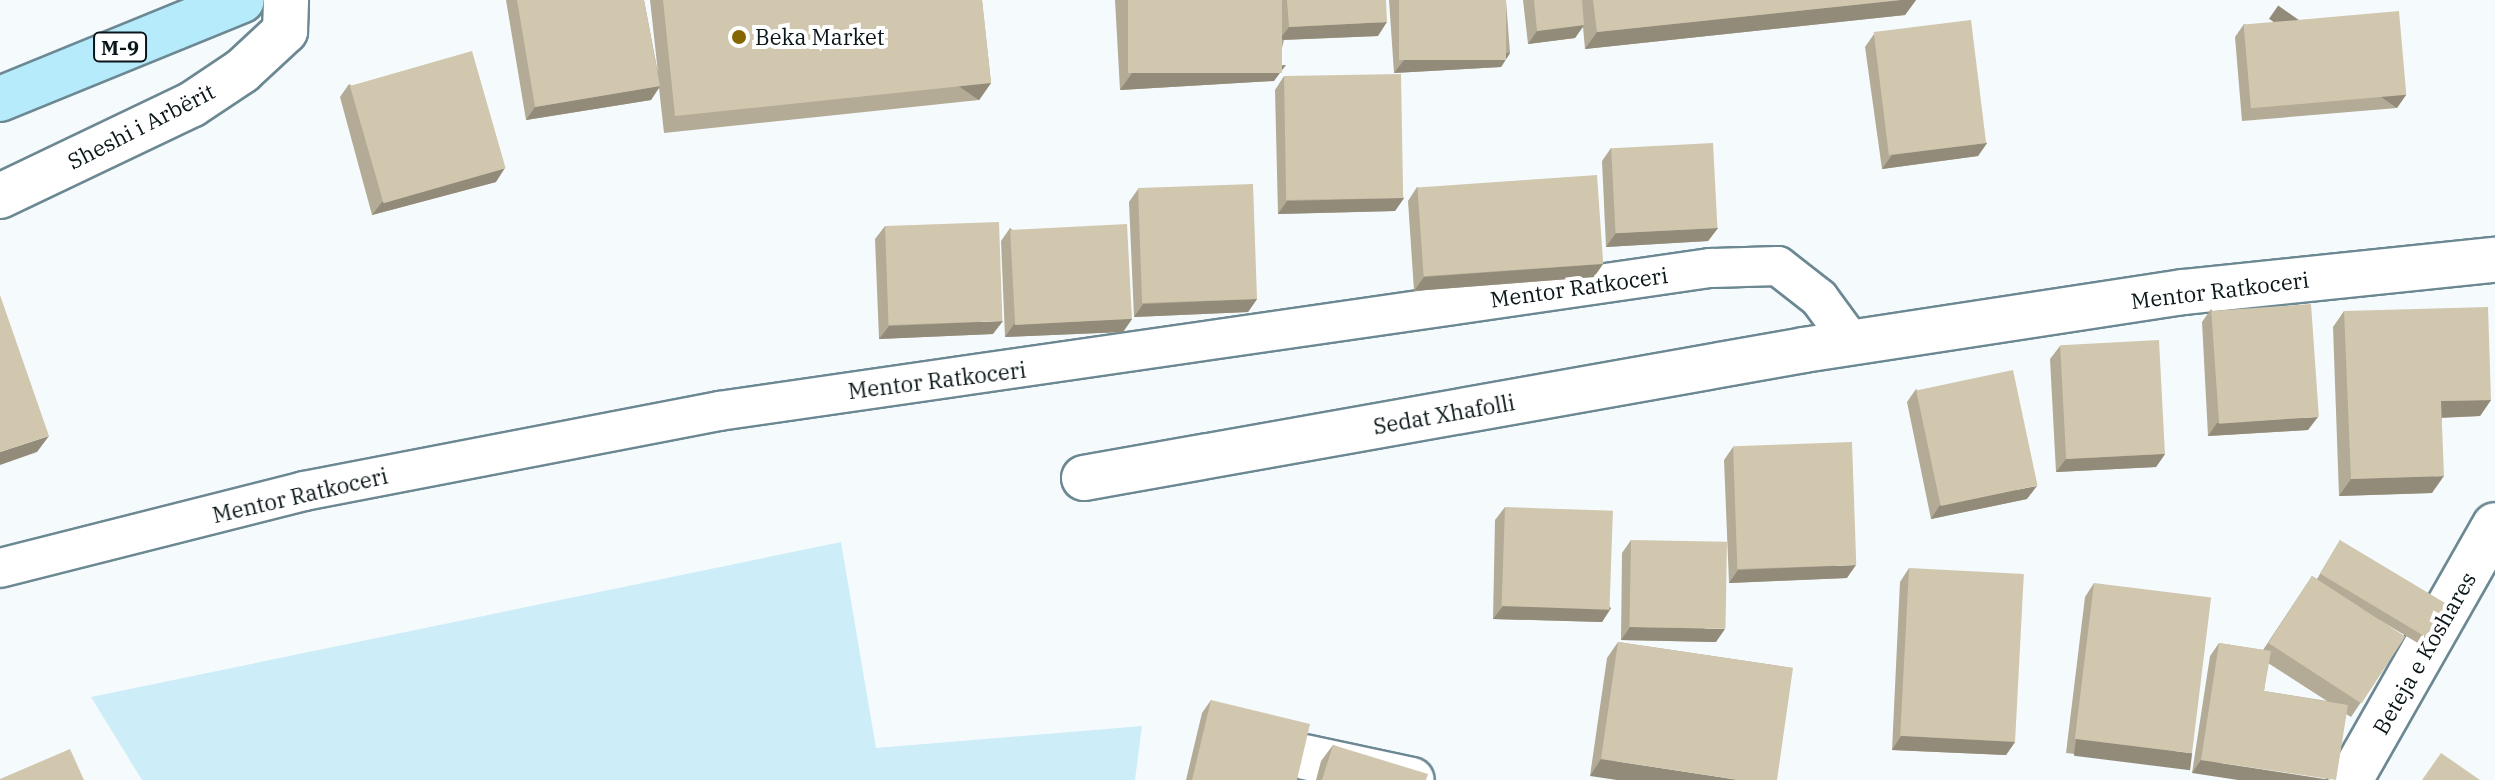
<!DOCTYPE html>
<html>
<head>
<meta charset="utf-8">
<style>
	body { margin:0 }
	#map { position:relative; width:2495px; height:780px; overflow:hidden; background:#f5fbfd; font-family:"IBM Plex Serif",serif }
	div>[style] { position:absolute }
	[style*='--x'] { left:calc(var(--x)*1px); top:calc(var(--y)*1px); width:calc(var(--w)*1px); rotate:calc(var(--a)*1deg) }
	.green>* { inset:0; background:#cdedf8 }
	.roads { filter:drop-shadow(2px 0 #6c8892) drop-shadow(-2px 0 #6c8892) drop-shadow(0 2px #6c8892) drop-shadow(0 -2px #6c8892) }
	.lane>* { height:38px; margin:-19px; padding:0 19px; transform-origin:19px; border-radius:19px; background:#fff }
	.street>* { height:44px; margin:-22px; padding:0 22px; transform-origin:22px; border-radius:22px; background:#fff }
	.primary>* { height:44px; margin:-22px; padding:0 22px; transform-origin:22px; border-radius:22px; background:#b5ebfb }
	.wall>* { inset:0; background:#b3ab96 }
	.shaded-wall>* { inset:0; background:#928b7a; transform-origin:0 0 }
	.building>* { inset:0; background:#d0c7ae; transform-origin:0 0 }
	.dots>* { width:22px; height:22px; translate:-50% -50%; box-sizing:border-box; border:4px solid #fff; border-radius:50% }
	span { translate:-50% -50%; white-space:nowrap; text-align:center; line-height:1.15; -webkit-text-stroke:8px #fff; paint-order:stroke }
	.shield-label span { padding:2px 6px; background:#fff; border:2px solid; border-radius:6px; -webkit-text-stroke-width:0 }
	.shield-label { font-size:20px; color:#0a1619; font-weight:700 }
	.poi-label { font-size:22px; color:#0a1619 }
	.left { translate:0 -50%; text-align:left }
	.street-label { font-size:22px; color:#0a1619 }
</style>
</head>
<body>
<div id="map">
	<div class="green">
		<div style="clip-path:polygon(841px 542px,876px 748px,1142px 726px,1135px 780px,142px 780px,91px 697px)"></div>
	</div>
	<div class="roads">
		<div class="lane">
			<div style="--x:0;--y:568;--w:314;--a:-14.2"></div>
			<div style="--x:304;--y:491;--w:423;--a:-10.9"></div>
			<div style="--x:719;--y:411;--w:1001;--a:-8.21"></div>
			<div style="--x:1710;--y:268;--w:68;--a:-1.7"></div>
			<div style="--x:1778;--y:266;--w:52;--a:38"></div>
			<div style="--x:1819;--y:298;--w:56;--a:53.7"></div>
		</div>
		<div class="street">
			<div style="--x:0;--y:196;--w:212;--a:-25.5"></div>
			<div style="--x:191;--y:105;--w:61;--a:-33.7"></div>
			<div style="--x:242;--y:71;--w:59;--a:-42.9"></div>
			<div style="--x:285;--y:31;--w:31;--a:-88"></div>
			<div style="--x:1084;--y:478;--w:731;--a:-10.08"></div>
			<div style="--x:1804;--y:350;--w:383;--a:-8.7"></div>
			<div style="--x:2183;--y:292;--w:314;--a:-5.9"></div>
			<div style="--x:1305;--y:757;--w:109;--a:12.1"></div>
			<div style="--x:2350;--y:780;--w:293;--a:-60.4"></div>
		</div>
		<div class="primary">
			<div style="--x:0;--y:99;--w:261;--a:-22.2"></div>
		</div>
	</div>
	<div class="wall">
		<div style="clip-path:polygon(506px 0,644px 0,658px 73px,650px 0,982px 0,991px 83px,979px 100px,664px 133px,659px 88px,651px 100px,526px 120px)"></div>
		<div style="clip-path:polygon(1115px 0,1386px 0,1378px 36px,1284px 40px,1274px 81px,1120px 90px)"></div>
		<div style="clip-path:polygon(1389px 0,1506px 0,1510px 53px,1501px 67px,1394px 73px)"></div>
		<div style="clip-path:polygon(1523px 0,1916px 0,1905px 15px,1585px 49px,1583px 27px,1575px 38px,1528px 44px)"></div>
		<div style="clip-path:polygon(2244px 24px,2406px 95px,2397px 108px,2242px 121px,2235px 37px)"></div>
		<div style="clip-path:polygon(1874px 34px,1987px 143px,1978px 156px,1882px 169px,1865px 47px)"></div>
		<div style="clip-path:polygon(1284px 76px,1404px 198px,1395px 211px,1278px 214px,1275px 90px)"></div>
		<div style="clip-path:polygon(349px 84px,496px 182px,372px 215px,340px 97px)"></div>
		<div style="clip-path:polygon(1611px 148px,1718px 228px,1708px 241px,1606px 247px,1602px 161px)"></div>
		<div style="clip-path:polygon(1417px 187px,1603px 264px,1594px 277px,1414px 291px,1408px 201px)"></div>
		<div style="clip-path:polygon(1138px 189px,1257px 299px,1248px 312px,1134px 317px,1129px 202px)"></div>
		<div style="clip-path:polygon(885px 226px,993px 334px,879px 339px,875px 239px)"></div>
		<div style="clip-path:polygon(1010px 228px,1132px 319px,1123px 332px,1005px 337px,1001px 241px)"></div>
		<div style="clip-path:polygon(2211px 309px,2308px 430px,2208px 436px,2202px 322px)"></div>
		<div style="clip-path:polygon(2344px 311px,2491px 400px,2480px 416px,2442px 418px,2432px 493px,2339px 496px,2333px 327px)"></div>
		<div style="clip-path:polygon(2060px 346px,2165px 454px,2156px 467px,2056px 472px,2050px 359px)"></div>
		<div style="clip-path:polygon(1916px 389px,2027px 499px,1931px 519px,1907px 402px)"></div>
		<div style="clip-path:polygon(1733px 447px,1847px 578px,1729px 583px,1724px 460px)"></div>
		<div style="clip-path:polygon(1505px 507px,1611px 608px,1602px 622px,1493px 619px,1495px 520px)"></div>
		<div style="clip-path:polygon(1631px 540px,1716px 642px,1621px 640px,1622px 553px)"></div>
		<div style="clip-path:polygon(evenodd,2340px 540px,2426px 637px,2421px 645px,2378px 619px,2405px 637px,2351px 717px,2346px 714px,2192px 773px,2210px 656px,2219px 643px,2263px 650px,2312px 576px,2317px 579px,2340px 540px,2268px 663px,2299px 683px,2327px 701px,2264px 691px,2268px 663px)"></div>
		<div style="clip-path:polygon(1909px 568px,2015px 742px,2006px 755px,1892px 750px,1900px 582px)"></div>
		<div style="clip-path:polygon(2094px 583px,2183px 767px,2066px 753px,2085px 597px)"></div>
		<div style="clip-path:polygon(1618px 642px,1793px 668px,1590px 776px,1607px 658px)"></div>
		<div style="clip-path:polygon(1211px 700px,1297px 780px,1186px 780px,1202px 713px)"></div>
		<div style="clip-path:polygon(1333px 745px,1426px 780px,1316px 780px,1321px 761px)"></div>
	</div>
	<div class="shaded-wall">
		<div style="clip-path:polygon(1901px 0,1916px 0,1905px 15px,1585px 49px,1597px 32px)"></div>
		<div style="clip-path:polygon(1387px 22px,1378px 36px,1279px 40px,1289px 27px)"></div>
		<div style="clip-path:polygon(1584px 25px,1575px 38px,1528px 44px,1537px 31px)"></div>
		<div style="clip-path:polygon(1510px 53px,1501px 67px,1394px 73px,1404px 60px)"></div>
		<div style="clip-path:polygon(1286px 65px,1274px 81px,1120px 90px,1132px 73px)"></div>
		<div style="left:991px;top:83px;width:21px;height:318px;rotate:125deg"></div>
		<div style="clip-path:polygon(660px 86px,651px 100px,526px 120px,535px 107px)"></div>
		<div style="left:2406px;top:95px;width:16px;height:156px;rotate:125deg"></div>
		<div style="clip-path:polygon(1987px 143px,1978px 156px,1882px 169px,1892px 155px)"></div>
		<div style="clip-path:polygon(505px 168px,496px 182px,372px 215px,382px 202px)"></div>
		<div style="clip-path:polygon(1404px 198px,1395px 211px,1278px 214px,1287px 201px)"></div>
		<div style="clip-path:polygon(1718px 228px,1708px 241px,1606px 247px,1616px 233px)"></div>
		<div style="clip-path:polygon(1603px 264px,1594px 277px,1414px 291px,1424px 277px)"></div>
		<div style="clip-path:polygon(1257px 299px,1248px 312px,1134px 317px,1143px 304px)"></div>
		<div style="clip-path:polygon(1132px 319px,1123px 332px,1005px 337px,1014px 324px)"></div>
		<div style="clip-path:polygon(1003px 321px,993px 334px,879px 339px,889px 326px)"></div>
		<div style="clip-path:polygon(2491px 400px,2480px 416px,2429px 418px,2441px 401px)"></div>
		<div style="clip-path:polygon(2318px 417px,2308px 430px,2208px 436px,2217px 423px)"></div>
		<div style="clip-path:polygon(49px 436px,37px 452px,0 465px,0 452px)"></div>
		<div style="clip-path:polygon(2165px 454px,2156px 467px,2056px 472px,2066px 459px)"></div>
		<div style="clip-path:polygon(2444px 476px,2432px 493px,2339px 496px,2351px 479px)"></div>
		<div style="clip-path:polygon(2037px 486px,2027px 499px,1931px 519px,1940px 505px)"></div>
		<div style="clip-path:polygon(1856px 565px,1847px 578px,1729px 583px,1738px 570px)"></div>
		<div style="clip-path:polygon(1503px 606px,1611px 608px,1602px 622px,1493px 619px)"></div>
		<div style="clip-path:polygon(1630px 627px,1725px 629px,1716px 642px,1621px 640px)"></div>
		<div style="clip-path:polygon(1901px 736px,2015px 742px,2006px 755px,1892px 750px)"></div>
		<div style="left:2076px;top:739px;width:117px;height:17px;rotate:7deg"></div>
		<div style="clip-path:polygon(1601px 759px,1739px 780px,1617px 780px,1590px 776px)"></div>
		<div style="clip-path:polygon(2201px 760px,2331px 780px,2238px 780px,2192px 773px)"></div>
	</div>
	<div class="building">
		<div style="clip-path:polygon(517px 0,644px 0,660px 86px,535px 107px)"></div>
		<div style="clip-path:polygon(663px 0,982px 0,991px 83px,675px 116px)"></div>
		<div style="left:1128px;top:0;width:154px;height:73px"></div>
		<div style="clip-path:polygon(1287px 0,1386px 0,1387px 22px,1289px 27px)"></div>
		<div style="left:1399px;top:0;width:107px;height:60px"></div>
		<div style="clip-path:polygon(1534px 0,1582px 0,1584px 25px,1537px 31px)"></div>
		<div style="clip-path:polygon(1593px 0,1901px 0,1597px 32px)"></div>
		<div style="left:2399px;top:11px;width:84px;height:156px;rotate:85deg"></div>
		<div style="left:1971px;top:20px;width:124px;height:98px;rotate:83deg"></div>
		<div style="left:472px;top:51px;width:122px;height:127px;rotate:74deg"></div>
		<div style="left:1401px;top:74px;width:124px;height:117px;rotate:89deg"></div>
		<div style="left:1713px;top:143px;width:85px;height:102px;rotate:87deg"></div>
		<div style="left:1597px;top:175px;width:89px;height:180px;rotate:86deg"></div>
		<div style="left:1253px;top:184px;width:115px;height:115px;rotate:88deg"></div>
		<div style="left:999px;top:222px;width:99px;height:114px;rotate:88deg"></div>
		<div style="left:1127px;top:224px;width:95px;height:117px;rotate:87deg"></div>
		<div style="clip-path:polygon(0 295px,49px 436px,0 452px)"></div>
		<div style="left:2311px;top:304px;width:113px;height:100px;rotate:86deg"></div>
		<div style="clip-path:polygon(2488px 307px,2491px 400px,2441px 401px,2444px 476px,2351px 479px,2344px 311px)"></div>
		<div style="left:2159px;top:340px;width:114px;height:99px;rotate:87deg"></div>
		<div style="left:2013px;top:370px;width:118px;height:99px;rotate:78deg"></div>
		<div style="left:1852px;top:442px;width:123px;height:119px;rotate:88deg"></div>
		<div style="left:1505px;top:507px;width:108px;height:99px;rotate:2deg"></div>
		<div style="left:1631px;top:540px;width:96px;height:87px;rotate:1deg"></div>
		<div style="left:2340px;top:540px;width:124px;height:39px;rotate:31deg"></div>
		<div style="left:1909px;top:568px;width:115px;height:168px;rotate:3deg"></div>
		<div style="left:2312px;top:576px;width:111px;height:80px;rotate:33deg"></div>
		<div style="left:2094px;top:583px;width:118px;height:157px;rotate:7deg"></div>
		<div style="clip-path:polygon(1618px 642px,1793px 668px,1777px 780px,1739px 780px,1601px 759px)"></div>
		<div style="clip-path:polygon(2219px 643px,2271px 651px,2264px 691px,2348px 705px,2336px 780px,2201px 760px)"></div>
		<div style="clip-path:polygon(1211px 700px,1310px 724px,1297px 780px,1192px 780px)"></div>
		<div style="clip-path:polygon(1333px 745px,1428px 774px,1426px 780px,1322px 780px)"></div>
		<div style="clip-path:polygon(70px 749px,84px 780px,0 780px,0 779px)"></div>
		<div style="clip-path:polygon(2441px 753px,2480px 780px,2422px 780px)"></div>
	</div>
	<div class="dots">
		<div style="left:739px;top:37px;background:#846700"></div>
	</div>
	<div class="shield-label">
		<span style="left:120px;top:47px">M-9</span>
	</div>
	<div class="poi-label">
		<span class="left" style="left:755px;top:37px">Beka Market</span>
	</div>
	<div class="street-label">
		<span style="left:141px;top:126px;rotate:-27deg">Sheshi i Arbërit</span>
		<span style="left:1579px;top:287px;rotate:-8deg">Mentor Ratkoceri</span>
		<span style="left:2220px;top:290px;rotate:-7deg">Mentor Ratkoceri</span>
		<span style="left:937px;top:380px;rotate:-7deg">Mentor Ratkoceri</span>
		<span style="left:1444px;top:414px;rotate:-10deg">Sedat Xhafolli</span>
		<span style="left:300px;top:495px;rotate:-13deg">Mentor Ratkoceri</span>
		<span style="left:2424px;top:653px;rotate:-60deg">Beteja e Koshares</span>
	</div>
</div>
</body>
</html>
